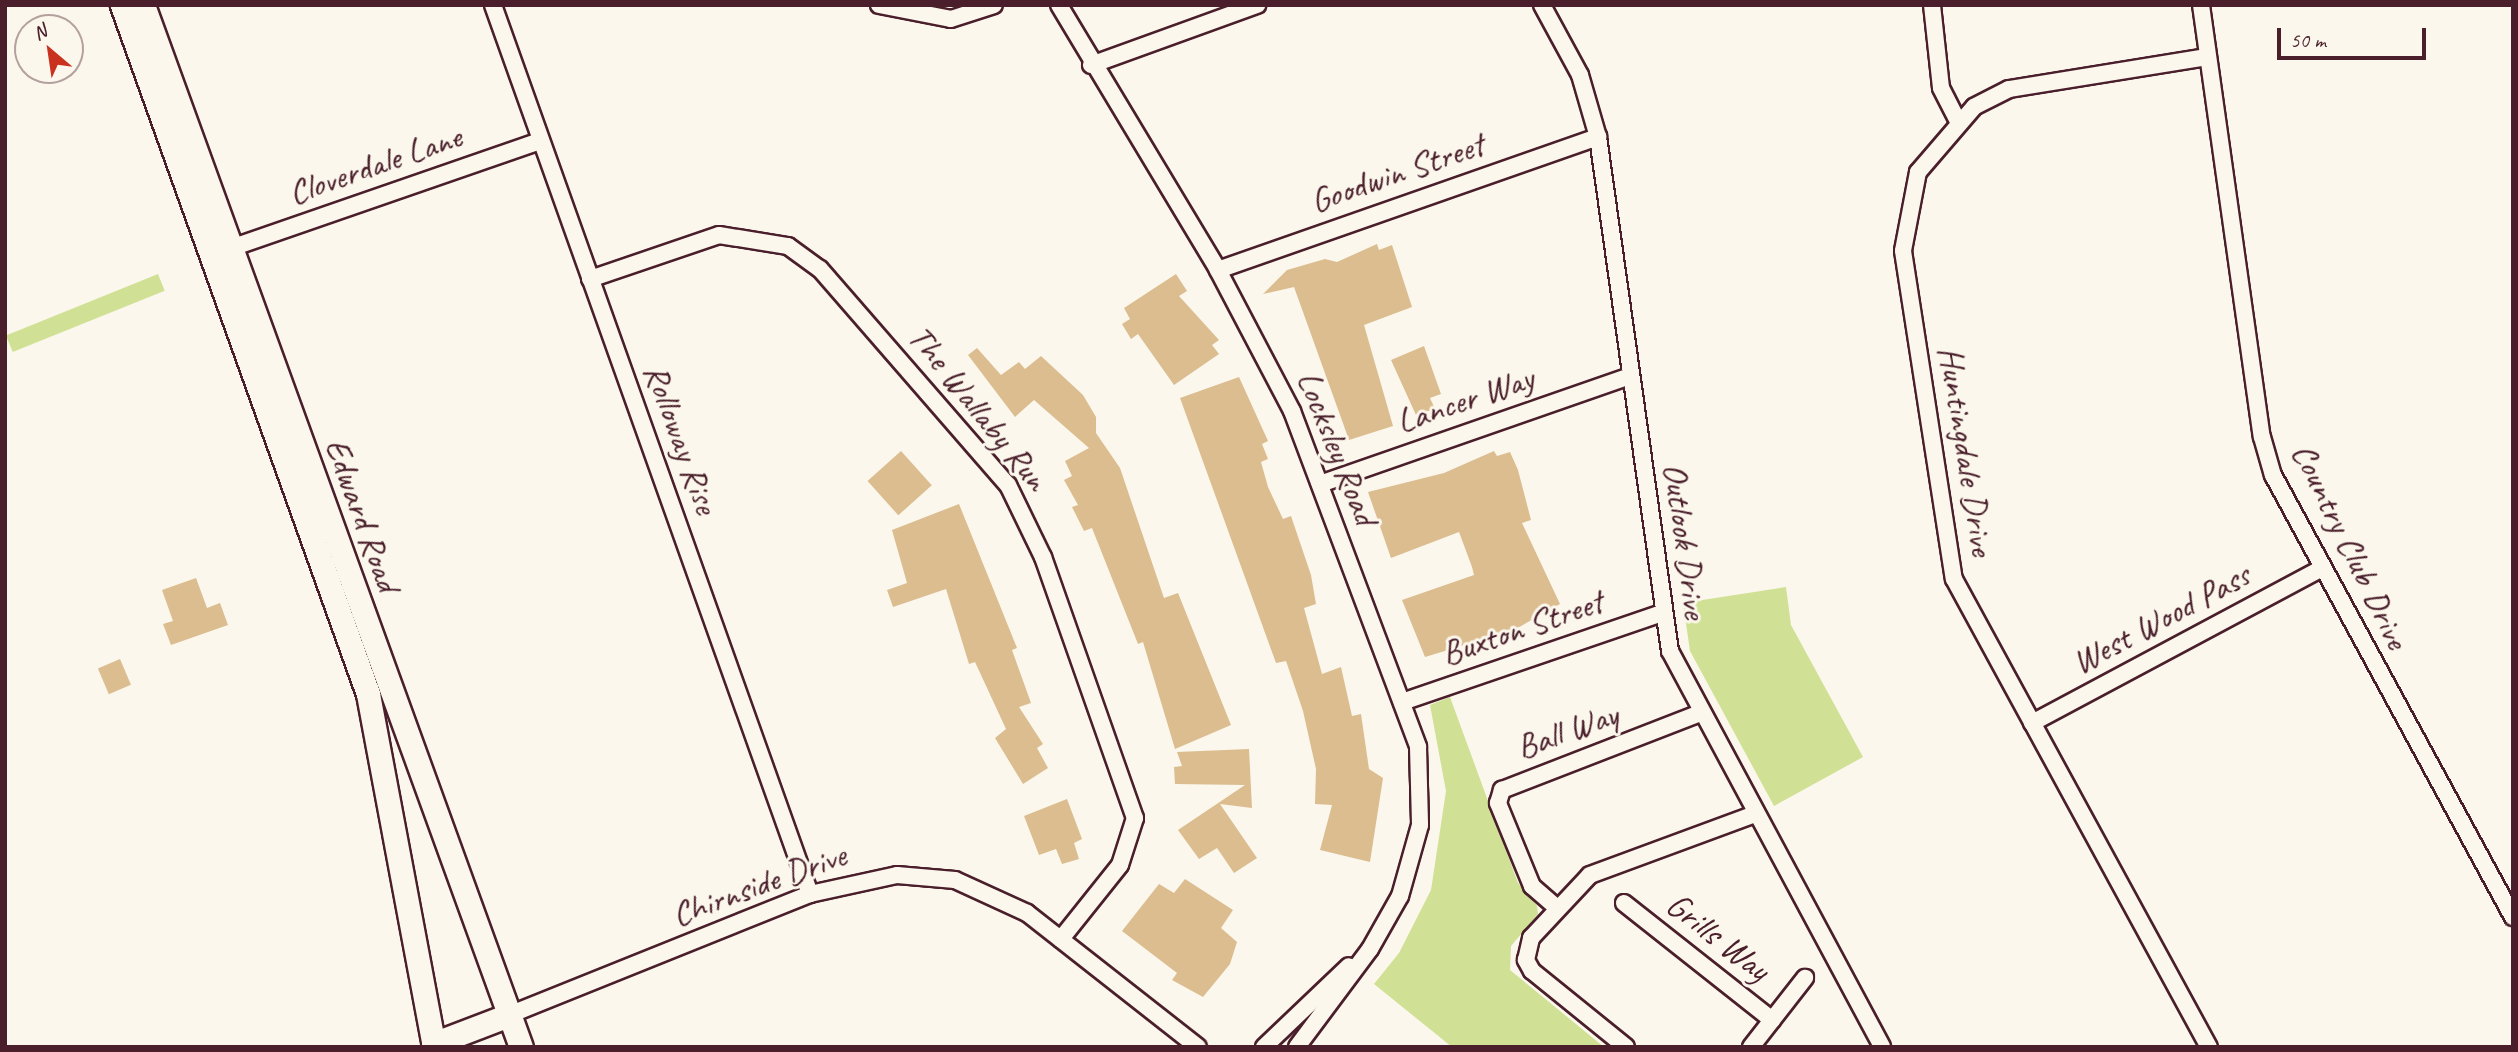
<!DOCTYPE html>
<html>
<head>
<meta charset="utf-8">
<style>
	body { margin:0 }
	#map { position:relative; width:2518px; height:1052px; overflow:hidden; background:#fbf7ec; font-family:Caveat,sans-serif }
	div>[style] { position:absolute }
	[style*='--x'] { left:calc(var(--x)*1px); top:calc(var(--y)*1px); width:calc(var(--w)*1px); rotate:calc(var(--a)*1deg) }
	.green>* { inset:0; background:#d0e195; transform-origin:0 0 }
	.building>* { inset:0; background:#dbbd8f; transform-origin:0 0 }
	.roads { filter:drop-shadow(2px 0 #4a1f2b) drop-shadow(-2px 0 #4a1f2b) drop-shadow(0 2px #4a1f2b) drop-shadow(0 -2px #4a1f2b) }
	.street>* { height:16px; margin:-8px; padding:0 8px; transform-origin:8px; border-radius:8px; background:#fbf7ec }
	.secondary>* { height:23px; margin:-11.5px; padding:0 11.5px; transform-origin:11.5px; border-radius:11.5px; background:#fbf7ec }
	span { translate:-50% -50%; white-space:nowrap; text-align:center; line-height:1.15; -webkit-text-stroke:6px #fbf7ec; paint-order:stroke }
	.street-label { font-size:35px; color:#4a1f2b }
	.frame { position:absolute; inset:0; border:7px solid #4a1f2b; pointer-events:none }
	.north { position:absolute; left:14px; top:14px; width:70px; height:70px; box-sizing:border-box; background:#fbf7ec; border:2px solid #b4a19f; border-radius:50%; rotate:331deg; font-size:19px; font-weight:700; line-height:28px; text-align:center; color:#4a1f2b }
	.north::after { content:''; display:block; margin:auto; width:24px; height:32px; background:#c8321e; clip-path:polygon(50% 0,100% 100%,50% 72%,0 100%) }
	.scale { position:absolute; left:2277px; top:28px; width:149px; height:32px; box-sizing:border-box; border:4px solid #4a1f2b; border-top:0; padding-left:9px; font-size:21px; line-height:24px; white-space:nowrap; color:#4a1f2b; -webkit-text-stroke:5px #fbf7ec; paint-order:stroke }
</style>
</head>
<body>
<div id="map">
	<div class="green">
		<div style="left:158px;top:274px;width:18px;height:164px;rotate:68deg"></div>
		<div style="clip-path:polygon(1786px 587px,1791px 625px,1863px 757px,1774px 806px,1690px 651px,1683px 603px)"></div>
		<div style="clip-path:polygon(1450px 697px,1518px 883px,1537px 906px,1538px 914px,1511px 946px,1510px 970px,1604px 1047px,1452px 1047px,1374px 984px,1399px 953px,1431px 890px,1446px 791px,1430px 705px)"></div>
	</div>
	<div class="building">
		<div style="clip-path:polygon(1377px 244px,1379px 250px,1392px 245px,1412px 307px,1364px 325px,1393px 426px,1349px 440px,1294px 287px,1263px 294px,1287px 270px,1325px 259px,1337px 262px)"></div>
		<div style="clip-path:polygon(1176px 274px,1187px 291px,1179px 296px,1219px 340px,1212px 345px,1219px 354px,1174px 385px,1138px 334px,1131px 339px,1122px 324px,1130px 319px,1124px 308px)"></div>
		<div style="clip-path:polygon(1424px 346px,1441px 394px,1430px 398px,1435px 409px,1416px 415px,1391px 360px)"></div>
		<div style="clip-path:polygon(977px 348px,1001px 375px,1019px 362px,1025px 369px,1041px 356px,1083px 395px,1096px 417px,1096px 433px,1120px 468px,1164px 598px,1178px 593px,1231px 725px,1175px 749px,1143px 642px,1138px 644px,1092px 528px,1084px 531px,1072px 507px,1078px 505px,1064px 480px,1072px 476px,1065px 461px,1089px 448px,1034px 400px,1015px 417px,968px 355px)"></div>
		<div style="clip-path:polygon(1239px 377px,1268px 441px,1262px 444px,1268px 459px,1261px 462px,1268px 487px,1283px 519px,1291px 516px,1311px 575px,1316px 604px,1304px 608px,1322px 674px,1341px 667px,1352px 716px,1361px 714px,1369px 769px,1383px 778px,1370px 862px,1320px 850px,1332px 805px,1315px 804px,1316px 769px,1303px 711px,1286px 661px,1276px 663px,1180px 398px)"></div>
		<div style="left:901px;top:451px;width:46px;height:45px;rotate:48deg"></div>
		<div style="clip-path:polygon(1494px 451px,1497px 456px,1510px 452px,1518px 470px,1531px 520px,1522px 523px,1560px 604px,1514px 630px,1425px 657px,1402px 600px,1474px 575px,1472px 567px,1459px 532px,1391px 558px,1368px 492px,1444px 473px)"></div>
		<div style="clip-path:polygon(959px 504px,1017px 648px,1012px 650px,1031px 703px,1019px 707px,1043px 744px,1037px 748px,1048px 768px,1023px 784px,995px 738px,1006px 729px,975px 662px,969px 664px,946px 589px,893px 607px,887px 590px,907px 583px,892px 530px)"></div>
		<div style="clip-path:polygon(196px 578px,207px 608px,220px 603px,228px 625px,171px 645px,163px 624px,173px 621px,162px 590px)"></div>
		<div style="left:120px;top:659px;width:28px;height:24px;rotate:67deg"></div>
		<div style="clip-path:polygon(1249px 749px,1252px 808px,1220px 804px,1257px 858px,1234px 873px,1217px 848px,1199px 859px,1178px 830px,1245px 785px,1175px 784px,1174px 767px,1182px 766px,1177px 752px)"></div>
		<div style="clip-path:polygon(1067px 799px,1082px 839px,1074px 843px,1079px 859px,1062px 864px,1056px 849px,1039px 855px,1024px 816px)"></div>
		<div style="clip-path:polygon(1185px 879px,1233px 910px,1221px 928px,1237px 942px,1230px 964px,1203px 997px,1172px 980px,1177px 973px,1122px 931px,1159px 884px,1174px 893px)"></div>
	</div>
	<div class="roads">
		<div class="street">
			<div style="--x:493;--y:5;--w:944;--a:70.37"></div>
			<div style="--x:879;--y:5;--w:73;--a:11"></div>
			<div style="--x:951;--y:19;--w:45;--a:-18"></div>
			<div style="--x:1059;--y:5;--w:309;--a:59"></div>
			<div style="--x:1218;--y:270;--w:159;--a:62.3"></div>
			<div style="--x:1292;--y:411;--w:359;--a:69.4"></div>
			<div style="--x:1418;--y:747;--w:78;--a:88.5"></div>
			<div style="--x:1420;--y:825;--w:74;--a:105.7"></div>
			<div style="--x:1400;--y:896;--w:61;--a:119.5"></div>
			<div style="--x:1370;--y:949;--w:122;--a:126.7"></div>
			<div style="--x:1542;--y:5;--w:80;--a:61.5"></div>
			<div style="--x:1580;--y:75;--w:65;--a:73.8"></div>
			<div style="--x:1598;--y:137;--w:519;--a:82.03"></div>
			<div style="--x:1670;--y:651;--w:449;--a:61.8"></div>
			<div style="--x:1932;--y:5;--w:83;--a:83.8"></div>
			<div style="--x:1941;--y:88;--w:37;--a:63"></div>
			<div style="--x:2201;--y:5;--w:436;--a:82"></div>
			<div style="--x:2262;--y:437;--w:40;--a:74"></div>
			<div style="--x:2273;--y:475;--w:503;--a:61.5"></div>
			<div style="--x:2207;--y:57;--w:201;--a:170.8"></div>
			<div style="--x:2009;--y:89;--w:39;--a:153"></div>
			<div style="--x:1974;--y:107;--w:86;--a:130.7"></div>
			<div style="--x:1918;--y:172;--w:80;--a:100.8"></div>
			<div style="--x:1903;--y:251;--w:332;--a:81.2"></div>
			<div style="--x:1954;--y:579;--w:533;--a:61.42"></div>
			<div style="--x:1091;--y:65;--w:177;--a:-19.9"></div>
			<div style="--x:231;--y:248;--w:327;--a:-19.1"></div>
			<div style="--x:1218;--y:270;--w:403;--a:-19.3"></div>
			<div style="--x:590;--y:279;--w:136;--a:-18.8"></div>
			<div style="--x:719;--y:235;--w:70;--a:9.1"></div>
			<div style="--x:788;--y:246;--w:39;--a:36"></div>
			<div style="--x:820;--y:269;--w:286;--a:49"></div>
			<div style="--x:1008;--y:485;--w:80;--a:64.1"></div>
			<div style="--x:1043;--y:557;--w:277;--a:70.6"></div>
			<div style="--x:1135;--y:818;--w:49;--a:107.7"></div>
			<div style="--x:1120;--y:865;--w:95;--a:128.6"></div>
			<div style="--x:1320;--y:484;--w:328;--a:-19.2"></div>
			<div style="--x:1402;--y:702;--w:275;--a:-18.9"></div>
			<div style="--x:2032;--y:723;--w:327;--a:-28.1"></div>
			<div style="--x:1624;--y:903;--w:189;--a:38.3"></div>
			<div style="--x:1556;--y:907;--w:32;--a:-139"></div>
			<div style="--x:1532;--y:886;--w:90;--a:-112.3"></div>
			<div style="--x:1498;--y:803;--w:14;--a:-73"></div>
			<div style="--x:1502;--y:790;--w:213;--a:-21.2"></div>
			<div style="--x:509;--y:1015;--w:324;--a:-21.9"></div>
			<div style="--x:810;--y:894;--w:89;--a:-12.3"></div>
			<div style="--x:897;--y:875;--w:58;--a:4.9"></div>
			<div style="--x:955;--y:880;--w:79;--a:24.6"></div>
			<div style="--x:1027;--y:913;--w:217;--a:38.1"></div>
			<div style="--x:1264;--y:1047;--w:117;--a:-43.6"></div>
			<div style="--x:1626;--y:1047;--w:121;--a:-141"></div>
			<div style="--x:1532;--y:971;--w:13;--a:-119"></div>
			<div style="--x:1526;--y:960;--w:23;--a:-77"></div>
			<div style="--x:1531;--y:938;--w:86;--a:-46.9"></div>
			<div style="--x:1590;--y:875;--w:176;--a:-20.3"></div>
			<div style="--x:1751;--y:1047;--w:88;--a:-52"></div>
		</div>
		<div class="secondary">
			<div style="--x:122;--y:5;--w:732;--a:70.35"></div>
			<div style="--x:368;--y:694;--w:359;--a:79.4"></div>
			<div style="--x:143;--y:5;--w:1108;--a:70.06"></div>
			<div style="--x:433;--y:1044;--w:81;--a:-20.9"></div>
		</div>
	</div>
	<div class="street-label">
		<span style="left:375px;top:165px;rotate:-19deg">Cloverdale Lane</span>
		<span style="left:1397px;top:173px;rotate:-19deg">Goodwin Street</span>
		<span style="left:1465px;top:400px;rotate:-19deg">Lancer Way</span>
		<span style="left:978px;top:408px;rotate:51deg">The Wallaby Run</span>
		<span style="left:681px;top:439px;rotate:70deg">Rolloway Rise</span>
		<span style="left:1337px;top:448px;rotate:68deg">Locksley Road</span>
		<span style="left:1966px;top:451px;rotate:81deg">Huntingdale Drive</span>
		<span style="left:362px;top:515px;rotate:70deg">Edward Road</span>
		<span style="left:1685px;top:541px;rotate:82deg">Outlook Drive</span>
		<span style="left:2350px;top:546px;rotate:64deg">Country Club Drive</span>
		<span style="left:2161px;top:619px;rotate:-28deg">West Wood Pass</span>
		<span style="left:1522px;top:628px;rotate:-19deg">Buxton Street</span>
		<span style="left:1567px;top:731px;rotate:-20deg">Ball Way</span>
		<span style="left:759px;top:885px;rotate:-20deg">Chirnside Drive</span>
		<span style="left:1718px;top:937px;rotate:38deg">Grills Way</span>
	</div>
	<div class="frame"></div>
	<div class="north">N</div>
	<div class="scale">50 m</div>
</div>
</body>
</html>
